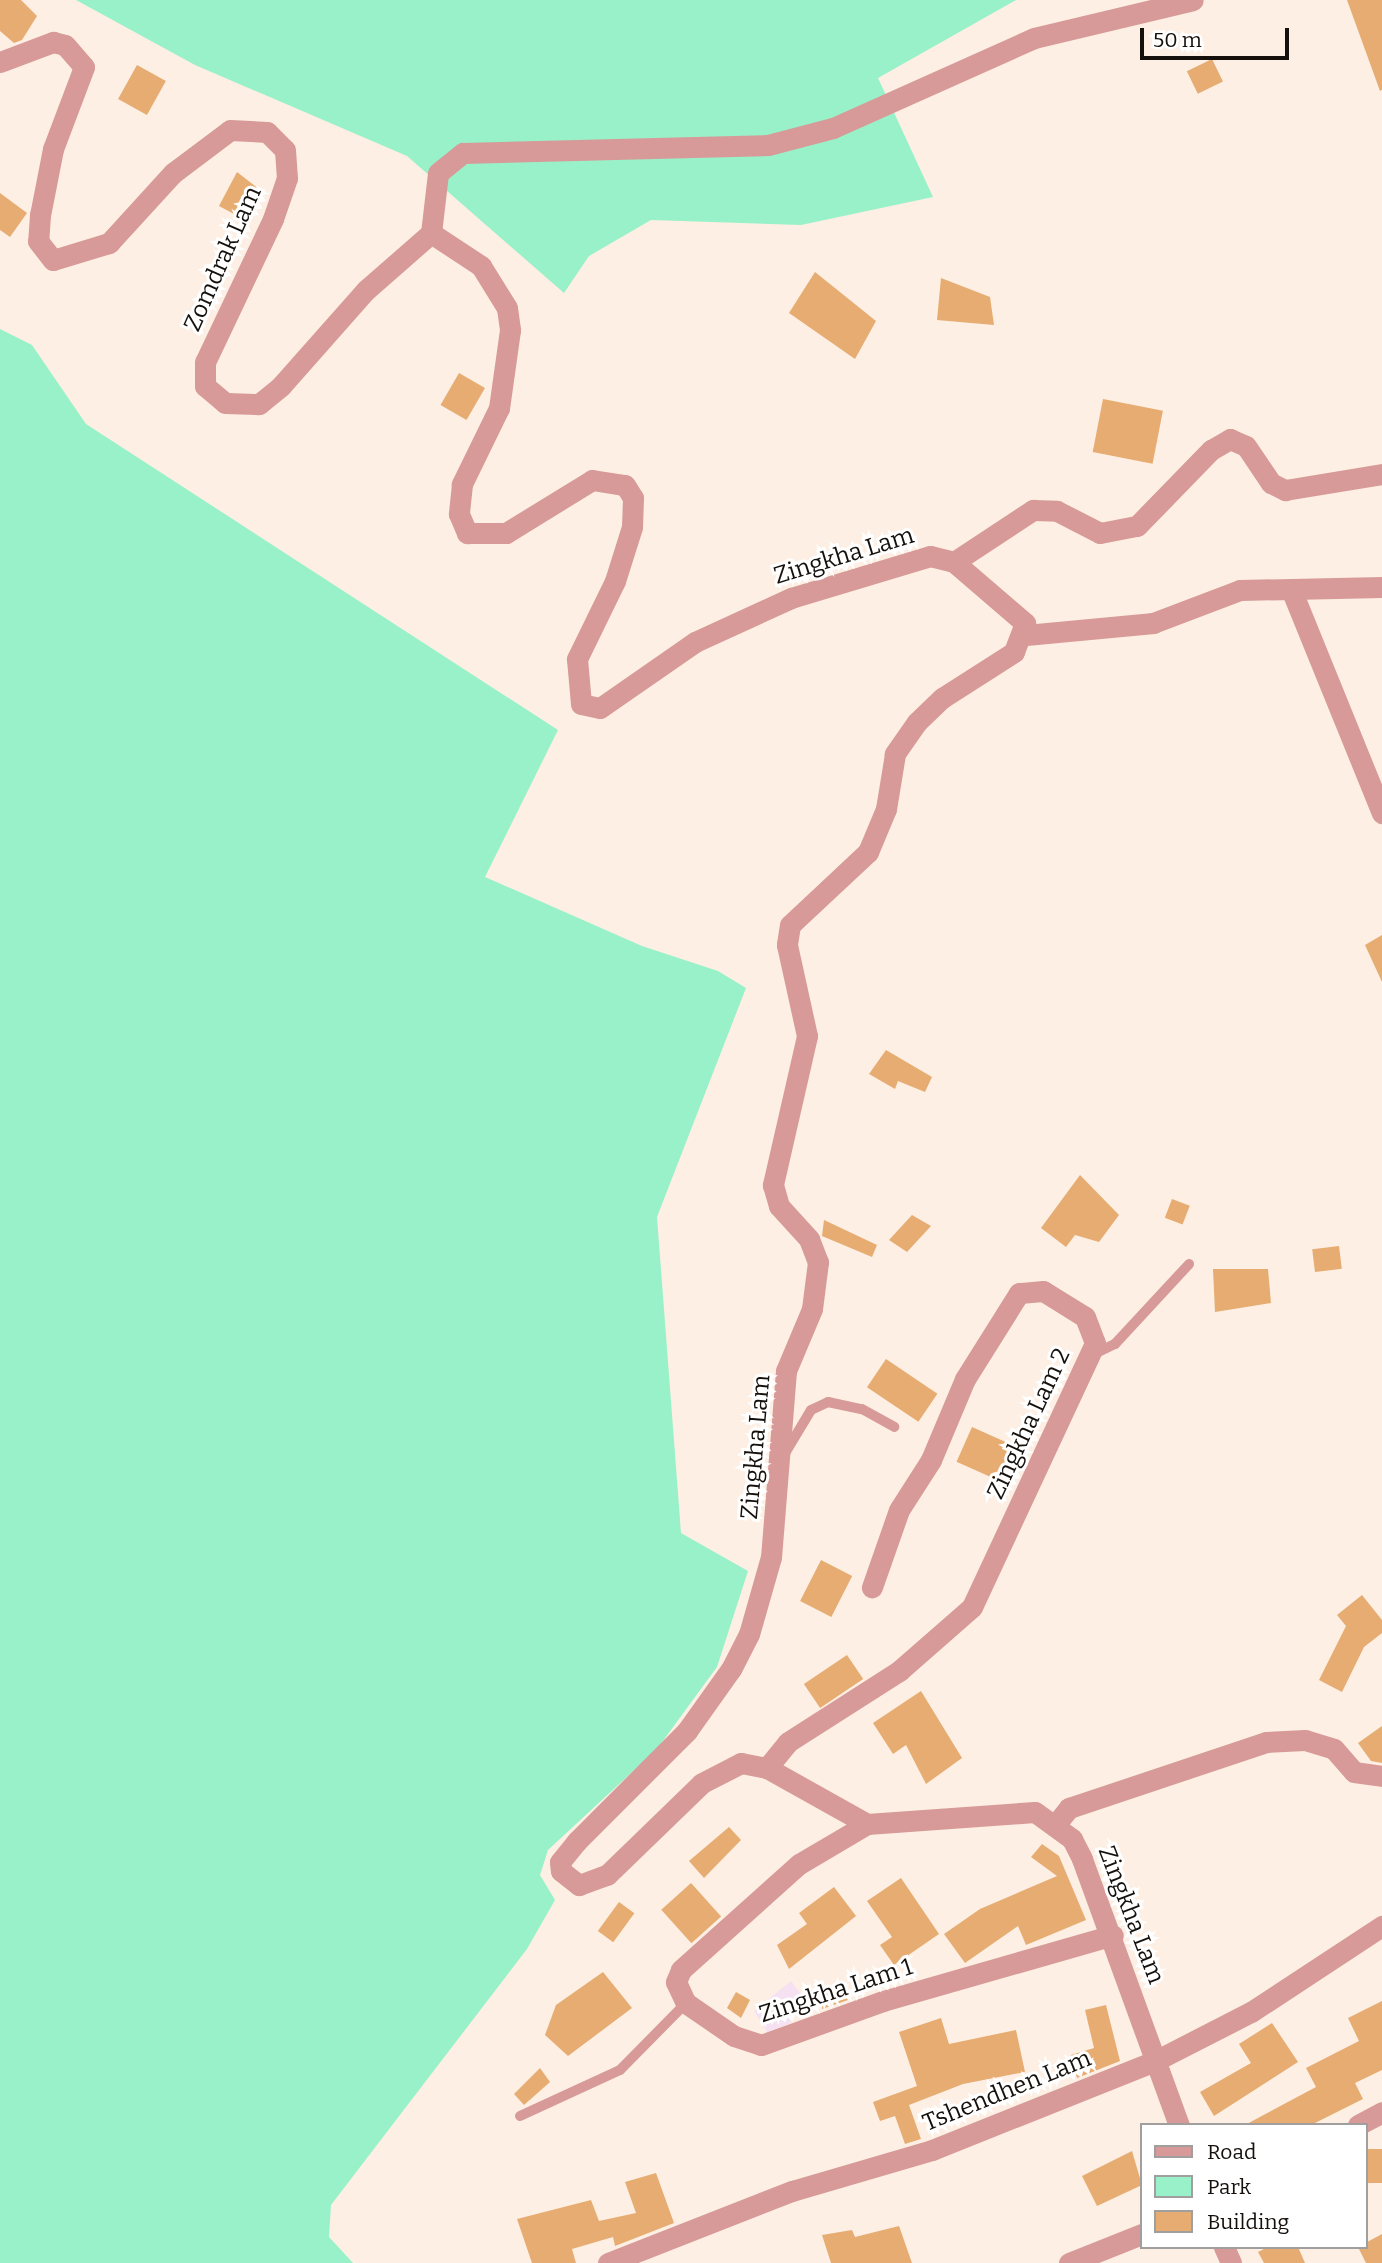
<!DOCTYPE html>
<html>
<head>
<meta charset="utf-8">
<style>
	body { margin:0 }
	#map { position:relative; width:1382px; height:2263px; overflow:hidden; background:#fdefe3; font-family:Bitter,serif }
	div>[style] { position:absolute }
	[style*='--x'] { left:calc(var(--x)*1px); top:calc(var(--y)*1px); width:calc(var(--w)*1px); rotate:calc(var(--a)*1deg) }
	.education>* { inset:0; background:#f5e1f1 }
	.green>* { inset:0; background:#99f1ca }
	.building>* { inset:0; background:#e6ac71; transform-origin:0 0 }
	.lane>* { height:10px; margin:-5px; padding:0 5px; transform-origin:5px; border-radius:5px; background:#d79a98 }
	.street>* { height:21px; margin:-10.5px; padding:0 10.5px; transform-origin:10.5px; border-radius:10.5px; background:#d79a98 }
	span { translate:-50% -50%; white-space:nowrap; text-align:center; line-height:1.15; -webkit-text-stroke:6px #fff; paint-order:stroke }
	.street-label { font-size:24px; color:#15100c }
	.legend { position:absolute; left:1140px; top:2123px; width:228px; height:126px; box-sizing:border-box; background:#fff; border:2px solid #a19f9e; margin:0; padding:9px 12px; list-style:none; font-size:21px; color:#15100c }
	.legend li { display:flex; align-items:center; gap:14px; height:35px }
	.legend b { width:35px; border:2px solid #a19f9e }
	.scale { position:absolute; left:1140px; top:28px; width:149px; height:32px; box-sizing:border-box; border:4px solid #15100c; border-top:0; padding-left:9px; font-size:21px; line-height:24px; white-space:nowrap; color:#15100c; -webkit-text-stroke:5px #fff; paint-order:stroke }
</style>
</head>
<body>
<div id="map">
	<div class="education">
		<div style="clip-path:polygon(791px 1981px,803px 1997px,787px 2007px,791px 2023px,767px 2032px,754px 2011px)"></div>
	</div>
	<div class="green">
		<div style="clip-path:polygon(76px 0,1016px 0,878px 78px,933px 197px,801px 225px,651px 220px,589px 256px,564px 293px,407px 156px,195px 65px)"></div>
		<div style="clip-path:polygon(0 329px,32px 345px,86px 424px,558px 730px,485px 877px,642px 946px,718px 971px,746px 988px,657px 1217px,681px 1533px,748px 1571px,717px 1667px,657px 1749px,548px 1850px,540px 1875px,555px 1900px,527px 1949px,331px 2205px,329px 2237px,353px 2263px,0 2263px)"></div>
	</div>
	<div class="building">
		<div style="clip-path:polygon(0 0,21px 0,37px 16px,22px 40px,14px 43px,0 31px)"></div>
		<div style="clip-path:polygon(1347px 0,1382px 0,1382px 90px,1380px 91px)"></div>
		<div style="left:1212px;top:59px;width:25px;height:28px;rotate:64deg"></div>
		<div style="left:137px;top:65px;width:33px;height:39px;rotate:29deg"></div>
		<div style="clip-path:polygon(237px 172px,260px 190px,249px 222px,219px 206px)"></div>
		<div style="clip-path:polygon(0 193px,27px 213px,10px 237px,0 230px)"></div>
		<div style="clip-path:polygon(815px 272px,876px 321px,855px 359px,789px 313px)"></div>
		<div style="clip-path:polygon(941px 278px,990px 297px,994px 325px,937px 320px)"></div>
		<div style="left:459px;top:373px;width:30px;height:37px;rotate:30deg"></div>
		<div style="left:1103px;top:399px;width:61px;height:54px;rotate:11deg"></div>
		<div style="clip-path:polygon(1382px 935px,1382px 982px,1365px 945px)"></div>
		<div style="clip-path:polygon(886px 1050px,932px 1077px,925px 1092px,898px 1081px,895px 1089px,869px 1074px)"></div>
		<div style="clip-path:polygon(1080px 1175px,1119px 1215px,1099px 1242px,1075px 1235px,1066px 1247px,1041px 1228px)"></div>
		<div style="left:1172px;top:1199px;width:19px;height:20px;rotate:21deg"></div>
		<div style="clip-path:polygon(912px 1215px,931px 1226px,907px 1252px,889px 1240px)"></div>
		<div style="clip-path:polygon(824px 1220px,877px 1245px,872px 1257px,822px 1236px)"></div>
		<div style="left:1339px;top:1246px;width:23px;height:27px;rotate:83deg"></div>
		<div style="clip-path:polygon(1213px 1269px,1268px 1269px,1271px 1303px,1215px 1312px)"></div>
		<div style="left:886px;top:1359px;width:62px;height:34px;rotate:34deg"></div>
		<div style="left:972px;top:1427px;width:57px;height:38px;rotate:24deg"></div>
		<div style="left:821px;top:1560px;width:35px;height:46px;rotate:27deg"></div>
		<div style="clip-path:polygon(1362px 1595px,1382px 1620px,1382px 1633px,1364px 1647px,1342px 1692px,1319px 1680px,1346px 1626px,1337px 1615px)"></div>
		<div style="left:847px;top:1655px;width:29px;height:52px;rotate:56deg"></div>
		<div style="clip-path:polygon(921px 1691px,962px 1758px,926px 1784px,906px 1745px,893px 1754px,873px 1723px)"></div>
		<div style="clip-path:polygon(1382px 1726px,1382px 1763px,1371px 1761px,1358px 1743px)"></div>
		<div style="clip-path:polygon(729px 1827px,741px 1840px,704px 1878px,689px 1861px)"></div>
		<div style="clip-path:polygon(1042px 1844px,1059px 1856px,1086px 1920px,1026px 1945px,1018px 1926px,965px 1963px,944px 1934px,980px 1909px,1057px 1876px,1031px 1857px)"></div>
		<div style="clip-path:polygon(901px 1878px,939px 1934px,894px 1965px,880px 1945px,892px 1937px,867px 1901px)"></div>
		<div style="left:691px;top:1883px;width:45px;height:40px;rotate:48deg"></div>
		<div style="clip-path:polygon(834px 1887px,856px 1916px,789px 1969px,777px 1945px,807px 1924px,799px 1913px)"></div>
		<div style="left:619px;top:1902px;width:19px;height:36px;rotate:36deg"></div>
		<div style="clip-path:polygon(603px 1972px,632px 2008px,568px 2056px,545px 2035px,556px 2005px)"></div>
		<div style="clip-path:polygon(835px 1984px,848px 2000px,822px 2009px,823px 1991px)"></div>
		<div style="clip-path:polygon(736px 1992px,750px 2000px,741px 2018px,727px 2008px)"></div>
		<div style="clip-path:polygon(1382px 2001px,1382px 2070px,1355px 2083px,1363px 2099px,1311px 2125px,1245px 2125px,1316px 2087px,1306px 2068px,1359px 2041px,1348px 2018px)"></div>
		<div style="clip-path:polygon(1106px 2005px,1120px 2061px,1077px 2078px,1071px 2055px,1094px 2048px,1085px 2010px)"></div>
		<div style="clip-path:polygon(941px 2018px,949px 2044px,1016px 2030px,1025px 2072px,963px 2084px,909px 2105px,921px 2139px,905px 2144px,895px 2116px,880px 2121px,873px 2102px,917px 2086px,899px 2032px)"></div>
		<div style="clip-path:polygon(1272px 2023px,1298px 2062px,1214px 2116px,1200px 2092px,1251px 2063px,1239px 2044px)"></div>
		<div style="clip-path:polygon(540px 2068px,550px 2082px,524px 2105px,514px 2094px)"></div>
		<div style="left:1382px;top:2149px;width:34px;height:16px;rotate:90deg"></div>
		<div style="clip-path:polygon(1132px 2151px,1142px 2185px,1097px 2206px,1082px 2176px)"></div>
		<div style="clip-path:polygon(656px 2173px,674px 2223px,615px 2246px,613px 2237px,572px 2249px,576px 2263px,532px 2263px,517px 2219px,591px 2200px,599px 2221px,636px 2213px,625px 2182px)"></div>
		<div style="clip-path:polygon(899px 2226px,912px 2263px,831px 2263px,822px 2235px,852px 2230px,855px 2237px)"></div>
		<div style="clip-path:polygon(1382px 2234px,1382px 2263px,1366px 2263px,1358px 2247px)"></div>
		<div style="clip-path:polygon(1268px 2247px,1298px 2247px,1305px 2263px,1264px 2263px,1258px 2252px)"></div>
	</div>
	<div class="lane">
		<div style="--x:1090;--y:1356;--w:28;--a:-26"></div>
		<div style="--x:1115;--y:1344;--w:109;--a:-47.2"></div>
		<div style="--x:784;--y:1455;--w:52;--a:-59"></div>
		<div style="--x:811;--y:1410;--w:19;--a:-25"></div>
		<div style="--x:828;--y:1402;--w:35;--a:12"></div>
		<div style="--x:862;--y:1409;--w:37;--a:29"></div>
		<div style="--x:520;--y:2116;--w:110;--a:-24.7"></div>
		<div style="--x:620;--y:2070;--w:94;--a:-45.4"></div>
	</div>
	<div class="street">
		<div style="--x:0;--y:62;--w:57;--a:-20.7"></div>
		<div style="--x:53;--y:42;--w:12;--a:14"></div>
		<div style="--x:65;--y:45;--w:29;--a:49"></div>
		<div style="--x:84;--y:67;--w:88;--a:110.7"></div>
		<div style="--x:53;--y:149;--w:67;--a:101.1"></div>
		<div style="--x:40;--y:215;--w:26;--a:94"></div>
		<div style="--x:38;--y:241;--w:24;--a:52"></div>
		<div style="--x:53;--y:260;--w:59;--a:-16.9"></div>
		<div style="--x:109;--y:243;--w:95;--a:-47.6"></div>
		<div style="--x:173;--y:173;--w:71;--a:-37"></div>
		<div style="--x:230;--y:130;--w:37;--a:3"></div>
		<div style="--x:267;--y:132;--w:25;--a:45"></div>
		<div style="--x:285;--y:150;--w:28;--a:86"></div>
		<div style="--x:287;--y:178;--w:43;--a:108.9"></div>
		<div style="--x:273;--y:219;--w:158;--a:115.4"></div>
		<div style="--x:205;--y:362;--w:24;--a:90"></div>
		<div style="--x:205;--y:386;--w:26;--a:40"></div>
		<div style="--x:225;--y:403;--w:34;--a:2"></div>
		<div style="--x:259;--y:404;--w:28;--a:-39"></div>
		<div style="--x:281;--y:386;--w:128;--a:-48.5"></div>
		<div style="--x:366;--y:290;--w:86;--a:-41.2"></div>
		<div style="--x:431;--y:233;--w:60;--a:33.4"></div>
		<div style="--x:481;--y:266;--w:49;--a:58.2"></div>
		<div style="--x:507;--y:308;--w:22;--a:82"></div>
		<div style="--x:510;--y:330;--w:79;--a:98"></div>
		<div style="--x:499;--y:408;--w:85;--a:116"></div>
		<div style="--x:462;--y:484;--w:30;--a:96"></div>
		<div style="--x:459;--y:514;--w:21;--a:67"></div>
		<div style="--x:467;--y:533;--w:39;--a:0"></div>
		<div style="--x:506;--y:533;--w:101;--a:-31.6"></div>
		<div style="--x:592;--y:480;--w:33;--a:9"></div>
		<div style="--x:625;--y:485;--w:15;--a:58"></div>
		<div style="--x:633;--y:498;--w:29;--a:92"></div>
		<div style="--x:632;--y:527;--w:57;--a:107.5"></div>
		<div style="--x:615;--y:581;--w:87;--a:116"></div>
		<div style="--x:577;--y:659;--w:45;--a:84.9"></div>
		<div style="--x:581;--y:704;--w:19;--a:12"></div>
		<div style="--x:600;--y:708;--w:116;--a:-34.8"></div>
		<div style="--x:695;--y:642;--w:106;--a:-24.6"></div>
		<div style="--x:791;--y:598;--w:145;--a:-16.8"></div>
		<div style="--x:930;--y:556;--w:25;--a:14"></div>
		<div style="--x:954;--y:562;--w:94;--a:40.7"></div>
		<div style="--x:1025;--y:623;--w:31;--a:111"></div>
		<div style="--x:1014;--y:652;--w:85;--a:147.4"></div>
		<div style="--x:942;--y:698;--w:35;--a:136"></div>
		<div style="--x:917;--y:722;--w:39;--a:125"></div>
		<div style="--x:895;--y:754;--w:56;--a:99.3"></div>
		<div style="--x:886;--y:809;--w:47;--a:112.7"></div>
		<div style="--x:868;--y:852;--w:107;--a:136.9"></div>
		<div style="--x:790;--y:925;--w:20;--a:99"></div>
		<div style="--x:787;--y:945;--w:93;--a:77.6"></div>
		<div style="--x:807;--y:1036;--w:153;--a:102.9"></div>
		<div style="--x:773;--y:1185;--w:22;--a:74"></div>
		<div style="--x:779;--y:1206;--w:45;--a:47.7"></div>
		<div style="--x:809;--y:1239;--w:25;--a:69"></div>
		<div style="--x:818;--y:1262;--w:47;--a:97.3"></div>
		<div style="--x:812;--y:1309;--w:67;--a:112.8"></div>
		<div style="--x:786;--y:1371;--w:187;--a:94.6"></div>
		<div style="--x:771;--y:1557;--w:80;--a:105.9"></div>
		<div style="--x:749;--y:1634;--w:39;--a:117"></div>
		<div style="--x:731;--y:1669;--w:76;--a:125.4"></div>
		<div style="--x:687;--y:1731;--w:156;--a:135"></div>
		<div style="--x:577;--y:1841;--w:27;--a:129"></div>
		<div style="--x:560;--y:1862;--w:9;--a:84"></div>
		<div style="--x:561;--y:1871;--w:23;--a:38"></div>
		<div style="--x:579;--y:1885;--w:30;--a:-20"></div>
		<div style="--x:607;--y:1875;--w:132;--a:-44.1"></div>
		<div style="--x:702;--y:1783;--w:44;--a:-27.1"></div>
		<div style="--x:741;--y:1763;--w:26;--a:11"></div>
		<div style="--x:767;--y:1768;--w:115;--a:29.2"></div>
		<div style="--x:867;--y:1824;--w:168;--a:-4.1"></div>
		<div style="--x:1035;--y:1812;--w:46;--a:36.1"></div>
		<div style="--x:1072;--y:1839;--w:22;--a:63"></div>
		<div style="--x:1082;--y:1859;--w:283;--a:70"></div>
		<div style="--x:431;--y:233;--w:60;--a:-83.3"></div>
		<div style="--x:438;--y:173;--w:32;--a:-39"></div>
		<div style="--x:463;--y:153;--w:305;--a:-1.5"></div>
		<div style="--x:768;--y:145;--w:67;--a:-14.7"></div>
		<div style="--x:833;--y:128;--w:220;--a:-24.1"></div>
		<div style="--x:1034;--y:38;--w:163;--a:-13.4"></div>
		<div style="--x:954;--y:562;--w:95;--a:-33.4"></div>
		<div style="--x:1033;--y:510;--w:24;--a:2"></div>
		<div style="--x:1057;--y:511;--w:48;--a:27.1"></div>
		<div style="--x:1100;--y:533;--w:38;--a:-11"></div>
		<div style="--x:1137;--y:526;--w:106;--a:-45.8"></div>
		<div style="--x:1211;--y:450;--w:22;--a:-30"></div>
		<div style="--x:1230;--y:439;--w:17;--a:24"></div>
		<div style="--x:1246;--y:446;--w:45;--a:56"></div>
		<div style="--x:1271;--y:483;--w:16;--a:27"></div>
		<div style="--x:1285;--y:490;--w:98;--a:-9.4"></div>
		<div style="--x:1291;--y:589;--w:242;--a:67.9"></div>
		<div style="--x:1026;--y:635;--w:128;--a:-5.4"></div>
		<div style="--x:1153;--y:623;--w:93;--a:-20.8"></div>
		<div style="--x:1240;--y:590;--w:142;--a:-1.2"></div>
		<div style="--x:767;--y:1768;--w:33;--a:-51"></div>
		<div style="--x:788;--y:1742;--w:132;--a:-32.6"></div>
		<div style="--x:899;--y:1671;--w:97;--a:-41.2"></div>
		<div style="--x:972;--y:1607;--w:291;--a:-65"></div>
		<div style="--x:1095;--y:1343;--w:28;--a:-111"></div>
		<div style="--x:1085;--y:1317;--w:49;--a:-148.2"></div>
		<div style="--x:1043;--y:1291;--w:24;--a:175"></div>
		<div style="--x:1019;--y:1293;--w:102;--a:122.1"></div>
		<div style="--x:965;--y:1379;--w:88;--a:112.8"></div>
		<div style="--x:931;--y:1460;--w:59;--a:122.6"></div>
		<div style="--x:899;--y:1510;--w:82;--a:109.3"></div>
		<div style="--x:867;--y:1824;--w:79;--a:149.5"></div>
		<div style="--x:799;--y:1864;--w:159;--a:138.1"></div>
		<div style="--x:681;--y:1970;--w:13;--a:113"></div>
		<div style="--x:676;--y:1982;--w:23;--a:65"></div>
		<div style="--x:686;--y:2003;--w:58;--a:34.5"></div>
		<div style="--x:734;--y:2036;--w:28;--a:18"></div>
		<div style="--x:761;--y:2045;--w:130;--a:-19.8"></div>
		<div style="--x:883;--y:2001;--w:239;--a:-16"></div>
		<div style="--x:1056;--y:1824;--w:21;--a:-51"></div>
		<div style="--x:1069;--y:1808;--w:208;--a:-18.5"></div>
		<div style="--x:1266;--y:1742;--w:39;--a:-3"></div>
		<div style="--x:1305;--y:1740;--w:30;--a:17"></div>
		<div style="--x:1334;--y:1749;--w:30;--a:49"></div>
		<div style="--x:1354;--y:1772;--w:28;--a:8"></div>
		<div style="--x:1358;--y:2125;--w:27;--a:-28"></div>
		<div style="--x:1224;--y:2247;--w:17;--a:66"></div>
		<div style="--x:608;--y:2263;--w:198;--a:-21.4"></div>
		<div style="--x:792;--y:2191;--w:146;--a:-16.3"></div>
		<div style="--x:932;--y:2150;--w:242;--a:-21.8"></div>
		<div style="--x:1157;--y:2060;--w:106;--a:-27.1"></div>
		<div style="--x:1251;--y:2012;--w:157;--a:-33.3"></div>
		<div style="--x:1069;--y:2263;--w:79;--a:-21.7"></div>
	</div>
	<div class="street-label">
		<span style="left:223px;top:259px;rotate:-66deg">Zomdrak Lam</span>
		<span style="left:844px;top:556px;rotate:-17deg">Zingkha Lam</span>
		<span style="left:1029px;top:1424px;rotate:-65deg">Zingkha Lam 2</span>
		<span style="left:756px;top:1447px;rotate:-85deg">Zingkha Lam</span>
		<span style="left:1131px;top:1915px;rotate:69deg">Zingkha Lam</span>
		<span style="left:836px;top:1991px;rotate:-18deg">Zingkha Lam 1</span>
		<span style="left:1007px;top:2091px;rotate:-22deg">Tshendhen Lam</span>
	</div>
	<ul class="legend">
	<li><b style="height:9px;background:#d79a98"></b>Road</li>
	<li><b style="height:19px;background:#99f1ca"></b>Park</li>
	<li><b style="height:19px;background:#e6ac71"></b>Building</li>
	</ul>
	<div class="scale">50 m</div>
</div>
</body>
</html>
